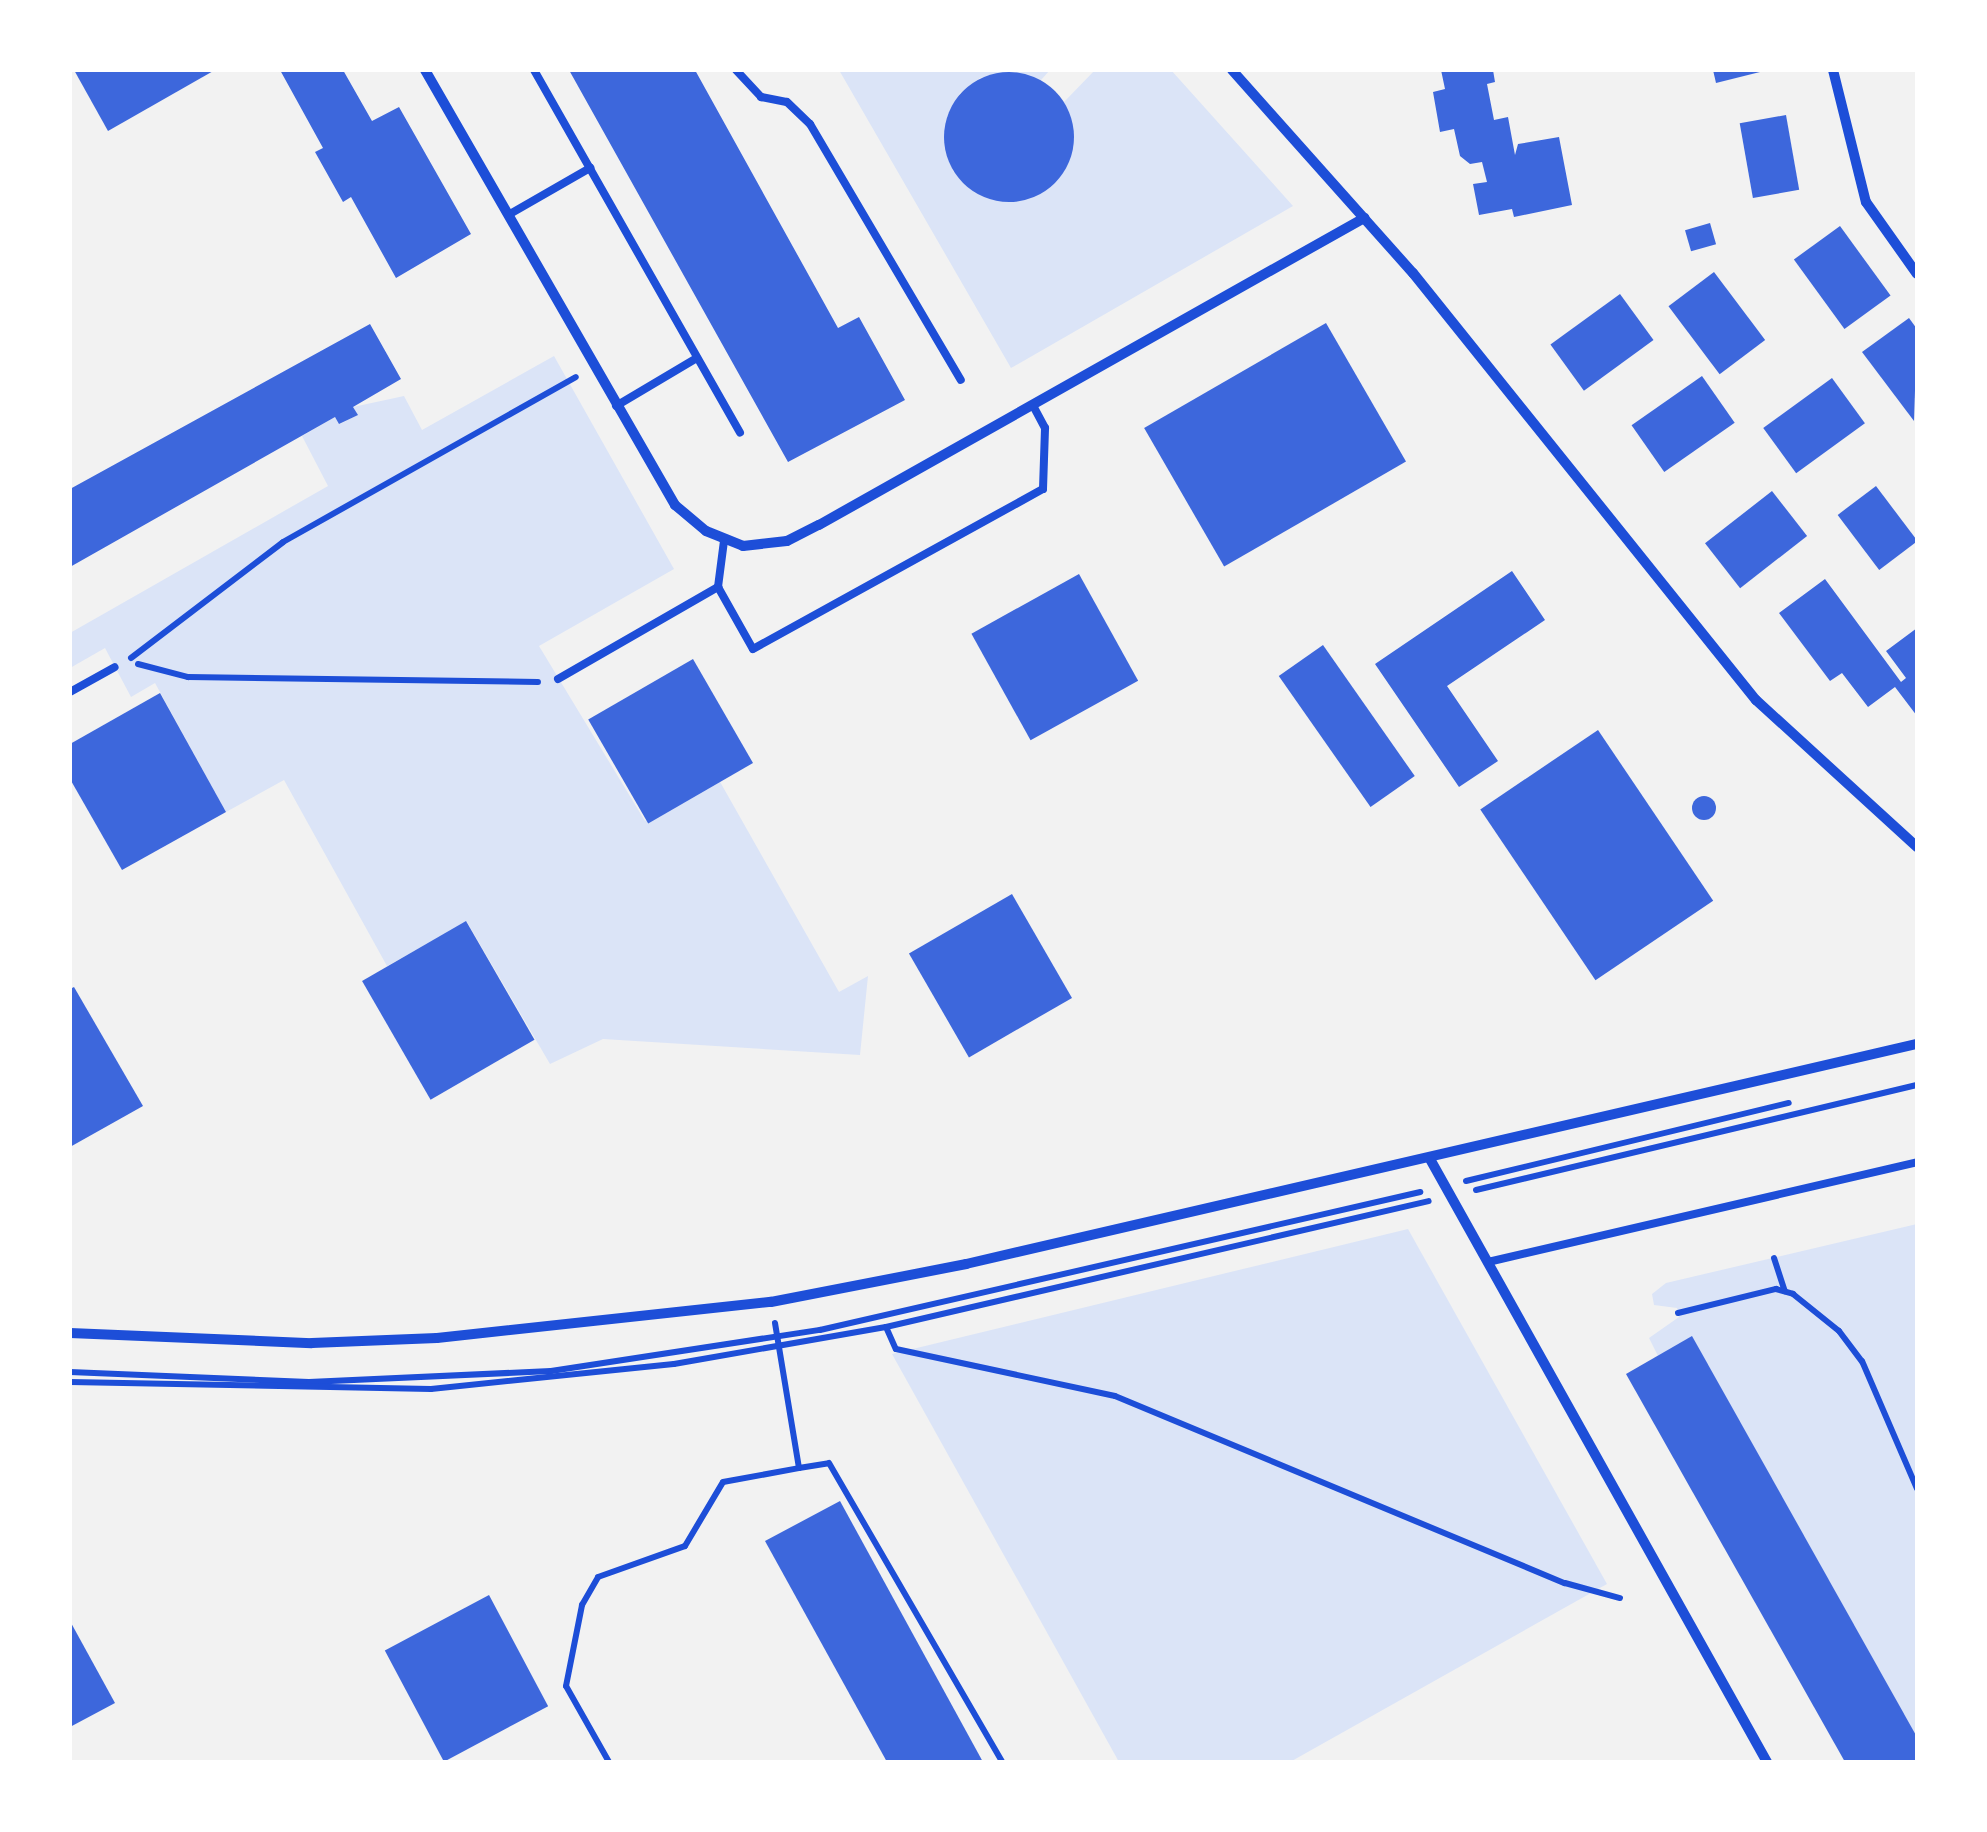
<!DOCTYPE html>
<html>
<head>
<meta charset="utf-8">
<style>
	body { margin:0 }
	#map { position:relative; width:1987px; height:1832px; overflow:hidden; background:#f2f2f2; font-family:Lato,sans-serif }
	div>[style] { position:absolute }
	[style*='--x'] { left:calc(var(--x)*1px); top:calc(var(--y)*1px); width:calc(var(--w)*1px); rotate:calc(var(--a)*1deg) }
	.green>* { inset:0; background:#dbe4f7 }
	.building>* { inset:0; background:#3d67dc; transform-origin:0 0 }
	.round { border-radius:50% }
	.path>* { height:6px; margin:-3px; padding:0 3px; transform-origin:3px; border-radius:3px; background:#1d4ed8 }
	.service>* { height:8px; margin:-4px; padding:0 4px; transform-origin:4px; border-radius:4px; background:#1d4ed8 }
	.minor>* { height:10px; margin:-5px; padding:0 5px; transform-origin:5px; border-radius:5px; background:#1d4ed8 }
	span { translate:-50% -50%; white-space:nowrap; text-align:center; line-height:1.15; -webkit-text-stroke:10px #fff; paint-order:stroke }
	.frame { position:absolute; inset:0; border:72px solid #fff; pointer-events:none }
</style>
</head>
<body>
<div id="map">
	<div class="green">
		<div style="clip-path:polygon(839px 70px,1050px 70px,1041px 80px,1015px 72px,980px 78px,960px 93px,947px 117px,945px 150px,953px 171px,975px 193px,1010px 202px,1044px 192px,1064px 172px,1074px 137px,1064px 102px,1095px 70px,1171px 70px,1293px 206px,1011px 368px)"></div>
		<div style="clip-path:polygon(554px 356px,674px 569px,539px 646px,645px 821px,719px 780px,839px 992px,868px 976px,860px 1055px,603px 1039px,550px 1064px,467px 922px,387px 966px,284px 780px,226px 812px,155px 683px,131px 697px,105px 648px,70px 668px,70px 633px,328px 486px,302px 436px,335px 417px,340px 424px,357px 415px,353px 407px,404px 396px,422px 430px)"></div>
		<div style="clip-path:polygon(1917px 1224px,1917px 1737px,1692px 1337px,1658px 1356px,1649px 1338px,1679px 1317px,1677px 1308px,1654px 1305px,1652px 1294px,1666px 1283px)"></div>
		<div style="clip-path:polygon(1408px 1229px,1607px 1584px,1290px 1762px,1119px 1762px,892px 1354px)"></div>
	</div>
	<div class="building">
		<div style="clip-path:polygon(74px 70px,215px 70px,108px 131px)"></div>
		<div style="clip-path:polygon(280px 70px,343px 70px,372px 121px,399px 107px,471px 234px,396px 278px,351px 197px,343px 202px,315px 152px,323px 148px)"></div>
		<div style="clip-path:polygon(569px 70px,695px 70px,838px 328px,859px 317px,905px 400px,788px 462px)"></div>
		<div style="clip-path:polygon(1441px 70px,1493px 70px,1495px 82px,1487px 84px,1494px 120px,1508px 117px,1515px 155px,1518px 144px,1559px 137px,1572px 205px,1514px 217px,1512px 209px,1479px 215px,1473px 184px,1487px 182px,1482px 162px,1470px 164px,1460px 156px,1454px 129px,1440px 132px,1433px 92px,1445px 89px)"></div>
		<div style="clip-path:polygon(1713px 70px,1764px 70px,1764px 71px,1716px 83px)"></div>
		<div class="round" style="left:944px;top:72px;width:130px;height:130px"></div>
		<div style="left:1786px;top:115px;width:76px;height:47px;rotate:80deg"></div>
		<div style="left:1710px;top:223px;width:22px;height:26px;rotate:74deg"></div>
		<div style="left:1840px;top:226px;width:86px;height:57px;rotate:54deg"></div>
		<div style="left:1714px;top:272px;width:85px;height:57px;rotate:53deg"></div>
		<div style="left:1620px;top:294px;width:57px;height:86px;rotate:54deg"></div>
		<div style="clip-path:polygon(1909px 318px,1917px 329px,1914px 421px,1862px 352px)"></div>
		<div style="left:1326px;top:323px;width:160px;height:210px;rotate:60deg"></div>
		<div style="clip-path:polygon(370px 324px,401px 379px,353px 407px,358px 415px,339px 424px,335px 417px,70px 567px,70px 489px)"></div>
		<div style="left:1702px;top:376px;width:57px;height:86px;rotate:55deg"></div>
		<div style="left:1832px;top:378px;width:56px;height:85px;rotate:54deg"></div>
		<div style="left:1876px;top:486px;width:69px;height:48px;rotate:53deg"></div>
		<div style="left:1772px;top:491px;width:57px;height:85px;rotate:52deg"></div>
		<div style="clip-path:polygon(1512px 571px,1545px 620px,1447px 686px,1498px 761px,1459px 787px,1375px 664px)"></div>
		<div style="left:1079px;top:574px;width:122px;height:123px;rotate:61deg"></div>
		<div style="clip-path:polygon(1825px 579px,1901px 682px,1906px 678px,1886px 651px,1917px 628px,1917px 716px,1895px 687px,1868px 707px,1842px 673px,1830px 681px,1779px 613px)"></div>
		<div style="left:1323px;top:645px;width:160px;height:54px;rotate:55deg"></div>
		<div style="left:693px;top:659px;width:120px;height:121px;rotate:60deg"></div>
		<div style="clip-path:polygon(160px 693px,226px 812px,122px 870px,70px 779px,70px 744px)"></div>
		<div style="left:1598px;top:730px;width:206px;height:142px;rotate:56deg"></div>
		<div class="round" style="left:1692px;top:796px;width:24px;height:24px"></div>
		<div style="left:1012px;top:894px;width:120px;height:119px;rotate:60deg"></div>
		<div style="left:466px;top:921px;width:137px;height:120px;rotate:60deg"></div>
		<div style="clip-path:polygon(74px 987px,143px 1106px,70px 1147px,70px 989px)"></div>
		<div style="clip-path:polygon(1692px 1336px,1917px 1737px,1917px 1762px,1845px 1762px,1626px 1374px)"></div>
		<div style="clip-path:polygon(840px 1501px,983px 1762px,887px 1762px,765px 1541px)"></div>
		<div style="left:489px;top:1595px;width:126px;height:118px;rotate:62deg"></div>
		<div style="clip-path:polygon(70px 1621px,115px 1703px,70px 1727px)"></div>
	</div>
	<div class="path">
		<div style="--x:131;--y:658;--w:191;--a:-37.3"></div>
		<div style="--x:283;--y:542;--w:336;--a:-29.4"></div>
		<div style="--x:138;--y:664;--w:52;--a:14.6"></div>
		<div style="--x:188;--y:677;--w:350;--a:0.8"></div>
		<div style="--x:1466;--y:1181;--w:332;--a:-13.6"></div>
		<div style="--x:1476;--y:1190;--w:453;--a:-13.4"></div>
		<div style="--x:1774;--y:1258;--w:35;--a:72"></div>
		<div style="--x:1678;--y:1313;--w:101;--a:-13.8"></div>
		<div style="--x:1776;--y:1289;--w:18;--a:16"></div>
		<div style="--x:1793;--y:1294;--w:59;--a:38.8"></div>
		<div style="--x:1839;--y:1331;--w:38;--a:53"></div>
		<div style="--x:1862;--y:1361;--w:139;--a:66.7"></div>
		<div style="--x:886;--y:1327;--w:24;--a:66"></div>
		<div style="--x:896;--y:1349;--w:224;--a:12.1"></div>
		<div style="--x:1115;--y:1396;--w:487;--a:22.6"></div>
		<div style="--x:1565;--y:1583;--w:57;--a:15.3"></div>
		<div style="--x:70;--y:1372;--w:239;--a:2.4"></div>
		<div style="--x:309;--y:1382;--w:242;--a:-2.6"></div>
		<div style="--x:551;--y:1371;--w:272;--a:-8.7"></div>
		<div style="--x:820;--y:1330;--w:616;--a:-12.95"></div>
		<div style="--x:70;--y:1382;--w:361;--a:1.1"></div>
		<div style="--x:431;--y:1389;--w:244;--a:-5.9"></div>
		<div style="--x:674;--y:1364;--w:215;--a:-9.9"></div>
		<div style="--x:886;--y:1327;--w:557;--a:-13.06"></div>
		<div style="--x:799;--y:1468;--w:30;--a:-9"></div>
		<div style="--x:829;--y:1463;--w:345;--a:59.9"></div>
		<div style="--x:609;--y:1762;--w:87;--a:-119.5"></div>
		<div style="--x:566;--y:1686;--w:83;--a:-78.8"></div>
		<div style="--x:582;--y:1605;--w:32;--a:-60"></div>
		<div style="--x:598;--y:1577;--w:92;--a:-19.6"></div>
		<div style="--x:685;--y:1546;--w:74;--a:-59.3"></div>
		<div style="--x:723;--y:1482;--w:77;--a:-10.4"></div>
		<div style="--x:799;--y:1468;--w:147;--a:-99.4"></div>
	</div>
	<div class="service">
		<div style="--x:534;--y:70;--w:417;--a:60.4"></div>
		<div style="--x:736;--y:70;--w:37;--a:47"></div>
		<div style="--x:761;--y:97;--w:26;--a:11"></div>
		<div style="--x:787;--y:102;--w:32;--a:44"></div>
		<div style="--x:810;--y:124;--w:297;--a:59.5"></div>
		<div style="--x:508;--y:215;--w:95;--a:-29.8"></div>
		<div style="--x:616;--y:406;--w:94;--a:-30.7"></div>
		<div style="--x:718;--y:587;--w:71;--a:60.6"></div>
		<div style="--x:753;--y:649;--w:331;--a:-28.9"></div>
		<div style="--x:1043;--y:489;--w:61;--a:-88.1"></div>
		<div style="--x:1045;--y:428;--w:26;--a:-118"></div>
		<div style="--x:558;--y:679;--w:185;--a:-29.9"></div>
		<div style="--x:718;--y:587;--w:46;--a:-82.6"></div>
		<div style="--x:70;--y:692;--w:51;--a:-29.1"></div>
		<div style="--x:1488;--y:1262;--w:441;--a:-13.1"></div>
	</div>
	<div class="minor">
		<div style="--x:425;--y:70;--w:502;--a:60.11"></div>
		<div style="--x:675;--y:505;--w:40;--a:40"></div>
		<div style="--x:706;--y:531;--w:40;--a:22"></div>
		<div style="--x:743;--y:546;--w:44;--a:-6.5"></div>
		<div style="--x:787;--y:541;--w:36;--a:-27"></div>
		<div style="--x:819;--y:525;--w:626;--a:-29.39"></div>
		<div style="--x:1232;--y:70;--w:272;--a:48.3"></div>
		<div style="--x:1413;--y:273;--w:548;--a:51.23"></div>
		<div style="--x:1756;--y:700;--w:218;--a:42.4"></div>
		<div style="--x:1833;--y:70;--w:136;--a:76"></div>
		<div style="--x:1866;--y:202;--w:88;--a:54.7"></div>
		<div style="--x:1430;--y:1159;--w:691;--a:60.8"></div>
		<div style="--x:70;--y:1333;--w:242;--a:2.4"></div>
		<div style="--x:312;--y:1343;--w:125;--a:-2.3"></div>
		<div style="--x:437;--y:1338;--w:336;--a:-6.2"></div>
		<div style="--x:771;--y:1302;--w:199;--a:-11"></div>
		<div style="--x:966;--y:1264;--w:976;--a:-13.03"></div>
	</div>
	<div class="frame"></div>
</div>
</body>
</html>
